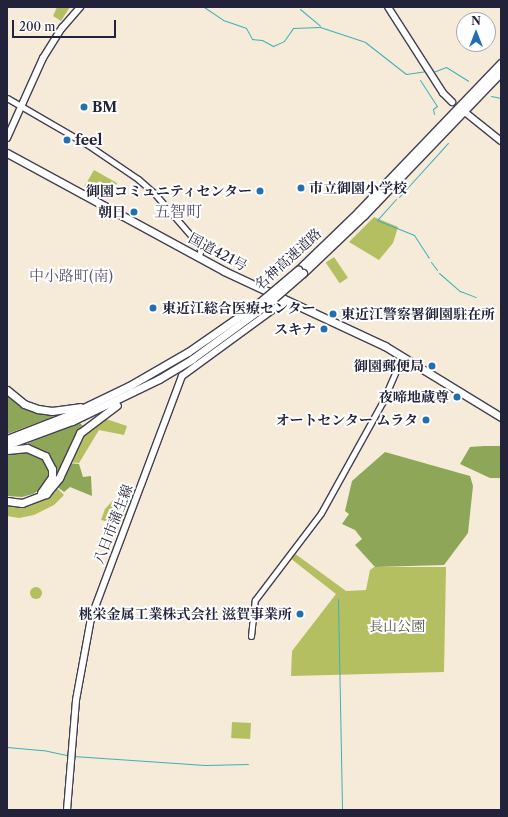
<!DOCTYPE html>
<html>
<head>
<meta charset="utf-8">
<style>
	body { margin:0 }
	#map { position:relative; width:508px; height:817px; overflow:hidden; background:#f6ebd8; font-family:"Libre Caslon Text","Noto Serif JP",serif }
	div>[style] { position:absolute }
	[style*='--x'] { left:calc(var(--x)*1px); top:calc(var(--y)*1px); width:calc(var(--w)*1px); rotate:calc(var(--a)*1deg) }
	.green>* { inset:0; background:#b3bf61; transform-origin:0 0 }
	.round { border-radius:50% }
	.forest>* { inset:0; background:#8ea657 }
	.stream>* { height:1px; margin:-0.5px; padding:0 0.5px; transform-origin:0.5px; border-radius:0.5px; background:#3fb0b9 }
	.roads { filter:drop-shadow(1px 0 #424053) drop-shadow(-1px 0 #424053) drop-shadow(0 1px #424053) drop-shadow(0 -1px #424053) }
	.minor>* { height:5px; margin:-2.5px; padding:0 2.5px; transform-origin:2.5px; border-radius:2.5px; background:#fff }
	.major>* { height:6px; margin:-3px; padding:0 3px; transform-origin:3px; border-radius:3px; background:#fff }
	.highway>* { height:7px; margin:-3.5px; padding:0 3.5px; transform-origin:3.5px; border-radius:3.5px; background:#fff }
	.bridges { filter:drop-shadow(1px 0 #424053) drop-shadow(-1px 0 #424053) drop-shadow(0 1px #424053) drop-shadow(0 -1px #424053) }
	.highway-bridge>* { height:7px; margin:-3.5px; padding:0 3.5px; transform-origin:3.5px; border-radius:3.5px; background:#fff }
	.dots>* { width:11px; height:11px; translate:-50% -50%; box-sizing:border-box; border:2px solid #fff; border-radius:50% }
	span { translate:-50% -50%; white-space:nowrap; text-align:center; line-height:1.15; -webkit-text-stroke:4px #fff; paint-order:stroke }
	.poi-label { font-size:14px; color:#22223b; font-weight:700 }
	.left { translate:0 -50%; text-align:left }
	.right { translate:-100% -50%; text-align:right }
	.street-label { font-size:14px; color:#22223b }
	.park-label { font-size:14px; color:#555948 }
	.neighbourhood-label { font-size:15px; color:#5f5270 }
	.quarter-label { font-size:16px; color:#5f5270 }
	.frame { position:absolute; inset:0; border:8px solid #22223b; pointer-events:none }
	.north { position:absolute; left:456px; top:12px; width:40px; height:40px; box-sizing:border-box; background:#fff; border:1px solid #a7a7b1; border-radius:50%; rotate:0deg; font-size:11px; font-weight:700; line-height:16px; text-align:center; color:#22223b }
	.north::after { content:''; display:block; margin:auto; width:14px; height:18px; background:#1f6fb2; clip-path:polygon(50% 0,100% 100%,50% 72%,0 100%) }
	.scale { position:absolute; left:12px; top:20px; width:104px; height:18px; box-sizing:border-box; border:2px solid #22223b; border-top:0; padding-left:5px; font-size:12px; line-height:14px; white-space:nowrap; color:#22223b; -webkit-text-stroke:3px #fff; paint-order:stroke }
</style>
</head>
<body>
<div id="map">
	<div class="green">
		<div style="clip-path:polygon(57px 7px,70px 7px,61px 21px,53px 16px)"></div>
		<div style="clip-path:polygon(94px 170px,117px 183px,115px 189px,107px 186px,101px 196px,84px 187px)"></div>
		<div style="clip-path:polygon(374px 217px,398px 227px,393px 243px,379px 260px,349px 242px)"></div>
		<div style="left:334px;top:257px;width:25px;height:10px;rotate:56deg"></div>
		<div style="clip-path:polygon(106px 419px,127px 426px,124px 435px,99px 430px,79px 463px,69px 462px,82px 435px)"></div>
		<div style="clip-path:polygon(56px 487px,64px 495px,54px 505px,34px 515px,19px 518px,7px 516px,7px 503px,33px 503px)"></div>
		<div style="clip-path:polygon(114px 499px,131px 506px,124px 525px,101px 520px,105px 509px)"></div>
		<div style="clip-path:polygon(294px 553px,346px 591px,366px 590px,370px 570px,374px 567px,446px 567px,444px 672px,291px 676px,292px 651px,336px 594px,290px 558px)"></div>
		<div class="round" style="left:30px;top:587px;width:12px;height:12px"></div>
		<div style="left:232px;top:722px;width:19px;height:16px;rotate:3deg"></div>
	</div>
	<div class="forest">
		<div style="clip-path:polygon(7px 395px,25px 407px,53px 413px,53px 417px,7px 434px)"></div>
		<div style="clip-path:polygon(80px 423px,83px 426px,74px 437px,58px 475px,55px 474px,52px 461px,47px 455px,28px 446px,28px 443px)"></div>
		<div style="clip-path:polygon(484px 446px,501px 446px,501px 478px,490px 478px,460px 464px,470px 447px)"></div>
		<div style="clip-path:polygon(28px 452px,45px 461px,49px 470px,48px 478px,44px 487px,33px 494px,22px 497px,7px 496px,7px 453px)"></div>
		<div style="clip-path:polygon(385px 452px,470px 476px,473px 486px,468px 533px,444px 565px,375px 567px,355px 545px,362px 539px,355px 530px,342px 524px,349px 514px,345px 511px,352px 481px)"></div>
		<div style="clip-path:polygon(68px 463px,79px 464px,83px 477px,91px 476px,92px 496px,70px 487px,64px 492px,56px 486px)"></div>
	</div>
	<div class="stream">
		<div style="--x:204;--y:7;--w:23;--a:34"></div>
		<div style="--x:223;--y:20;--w:24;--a:19"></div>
		<div style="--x:246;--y:28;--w:13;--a:61"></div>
		<div style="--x:252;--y:39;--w:10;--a:6"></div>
		<div style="--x:262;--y:40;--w:13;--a:29"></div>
		<div style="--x:273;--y:46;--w:12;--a:-24"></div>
		<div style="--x:284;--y:41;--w:16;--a:-55"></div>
		<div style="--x:293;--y:28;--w:27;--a:-2"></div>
		<div style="--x:320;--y:27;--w:47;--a:18.4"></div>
		<div style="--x:365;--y:42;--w:52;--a:38"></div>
		<div style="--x:406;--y:74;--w:21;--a:-8"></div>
		<div style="--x:300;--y:9;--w:26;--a:40"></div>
		<div style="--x:433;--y:72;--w:14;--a:-21"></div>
		<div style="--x:446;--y:67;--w:26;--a:32"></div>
		<div style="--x:420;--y:80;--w:31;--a:57"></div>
		<div style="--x:437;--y:106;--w:5;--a:143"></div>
		<div style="--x:433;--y:109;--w:5;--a:79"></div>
		<div style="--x:491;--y:96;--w:10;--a:11"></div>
		<div style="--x:399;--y:197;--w:73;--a:-47.8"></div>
		<div style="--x:396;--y:199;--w:28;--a:132"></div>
		<div style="--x:377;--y:220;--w:40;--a:22"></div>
		<div style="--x:414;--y:235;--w:27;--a:57"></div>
		<div style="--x:431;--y:262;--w:10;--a:53"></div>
		<div style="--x:439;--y:273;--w:28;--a:41"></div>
		<div style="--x:460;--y:291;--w:17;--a:21"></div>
		<div style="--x:338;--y:599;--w:211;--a:88.9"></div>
		<div style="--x:7;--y:747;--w:36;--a:5"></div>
		<div style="--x:43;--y:750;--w:25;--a:12"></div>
		<div style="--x:73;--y:756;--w:132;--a:3.9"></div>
		<div style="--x:205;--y:765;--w:43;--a:-1.3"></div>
	</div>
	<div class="roads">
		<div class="minor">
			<div style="--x:7;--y:98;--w:94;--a:30.1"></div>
			<div style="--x:88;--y:145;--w:60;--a:34.2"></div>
			<div style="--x:138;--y:179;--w:23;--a:41"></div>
			<div style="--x:155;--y:194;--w:60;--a:49.1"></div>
			<div style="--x:194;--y:239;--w:13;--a:58"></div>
			<div style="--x:201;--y:250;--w:8;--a:113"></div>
			<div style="--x:251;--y:636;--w:36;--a:-84"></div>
			<div style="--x:255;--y:600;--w:109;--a:-52.8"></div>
			<div style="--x:321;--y:513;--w:126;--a:-61"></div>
			<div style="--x:382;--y:403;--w:50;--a:-66.5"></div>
		</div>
		<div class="major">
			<div style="--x:388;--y:7;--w:102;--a:57.4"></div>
			<div style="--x:443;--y:93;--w:13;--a:45"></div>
			<div style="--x:466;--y:113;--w:45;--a:38.7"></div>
			<div style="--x:7;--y:138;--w:88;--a:-65.8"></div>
			<div style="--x:43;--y:58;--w:36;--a:-58"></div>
			<div style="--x:62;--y:28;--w:28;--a:-49"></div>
			<div style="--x:67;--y:810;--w:110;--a:-85.3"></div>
			<div style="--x:76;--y:700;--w:83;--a:-79.6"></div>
			<div style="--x:91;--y:618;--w:259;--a:-69.4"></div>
			<div style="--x:182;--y:376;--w:127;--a:-36.1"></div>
		</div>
		<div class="highway">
			<div style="--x:7;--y:153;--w:247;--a:28.5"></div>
			<div style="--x:224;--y:271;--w:178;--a:25"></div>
			<div style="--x:385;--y:346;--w:136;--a:31.5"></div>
			<div style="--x:298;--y:270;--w:85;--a:-44"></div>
			<div style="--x:359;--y:211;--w:205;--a:-46.2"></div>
			<div style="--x:303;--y:273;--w:84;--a:-43.6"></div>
			<div style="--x:364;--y:215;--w:198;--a:-46.2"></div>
			<div style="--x:7;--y:390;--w:22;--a:39"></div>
			<div style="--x:24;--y:404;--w:15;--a:20"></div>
			<div style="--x:38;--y:409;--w:14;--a:8"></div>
			<div style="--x:52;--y:411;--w:28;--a:-8"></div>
			<div style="--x:7;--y:439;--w:69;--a:-21.3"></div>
			<div style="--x:71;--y:414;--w:64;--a:-25.8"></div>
			<div style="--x:129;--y:386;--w:68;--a:-30"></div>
			<div style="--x:188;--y:352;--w:88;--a:-34.8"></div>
			<div style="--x:7;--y:445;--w:69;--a:-20.3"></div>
			<div style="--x:72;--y:421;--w:97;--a:-25.8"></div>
			<div style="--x:159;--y:379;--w:39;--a:-31"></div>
			<div style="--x:192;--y:359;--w:92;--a:-36.1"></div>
			<div style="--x:7;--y:450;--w:20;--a:-6"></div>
			<div style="--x:27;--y:448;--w:20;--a:24"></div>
			<div style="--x:45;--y:456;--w:15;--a:62"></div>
			<div style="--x:52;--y:469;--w:8;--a:90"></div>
			<div style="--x:52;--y:477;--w:19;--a:125"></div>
			<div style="--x:7;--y:501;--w:15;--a:8"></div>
			<div style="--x:22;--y:503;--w:26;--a:-21"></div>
			<div style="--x:46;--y:494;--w:21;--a:-51"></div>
			<div style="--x:59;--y:478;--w:50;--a:-65"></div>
			<div style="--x:80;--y:433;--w:46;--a:-37.1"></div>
		</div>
	</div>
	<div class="bridges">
		<div class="highway-bridge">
			<div style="--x:260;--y:302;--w:50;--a:-40.1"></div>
			<div style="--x:266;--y:305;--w:49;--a:-40.9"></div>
		</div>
	</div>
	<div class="dots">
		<div style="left:84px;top:107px;background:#1f6fb2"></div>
		<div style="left:67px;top:140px;background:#1f6fb2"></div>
		<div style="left:301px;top:188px;background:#1f6fb2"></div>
		<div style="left:260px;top:191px;background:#1f6fb2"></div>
		<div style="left:134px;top:212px;background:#1f6fb2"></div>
		<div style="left:153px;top:308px;background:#1f6fb2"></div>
		<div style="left:333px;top:314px;background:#1f6fb2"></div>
		<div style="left:324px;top:329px;background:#1f6fb2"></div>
		<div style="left:432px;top:366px;background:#1f6fb2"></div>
		<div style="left:457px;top:397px;background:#1f6fb2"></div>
		<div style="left:426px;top:420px;background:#1f6fb2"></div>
		<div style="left:300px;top:614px;background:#1f6fb2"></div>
	</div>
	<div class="poi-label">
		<span class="left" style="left:92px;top:107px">BM</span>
		<span class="left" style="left:75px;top:140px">feel</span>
		<span class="left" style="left:309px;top:188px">市立御園小学校</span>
		<span class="right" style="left:252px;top:191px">御園コミュニティセンター</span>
		<span class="right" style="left:126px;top:212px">朝日</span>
		<span class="left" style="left:162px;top:308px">東近江総合医療センター</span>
		<span class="left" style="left:341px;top:314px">東近江警察署御園駐在所</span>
		<span class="right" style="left:316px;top:329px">スキナ</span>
		<span class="right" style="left:424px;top:366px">御園郵便局</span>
		<span class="right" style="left:449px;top:397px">夜啼地蔵尊</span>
		<span class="right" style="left:418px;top:420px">オートセンター ムラタ</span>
		<span class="right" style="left:292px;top:614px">桃栄金属工業株式会社 滋賀事業所</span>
	</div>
	<div class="street-label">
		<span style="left:218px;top:252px;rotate:28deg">国道421号</span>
		<span style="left:288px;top:259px;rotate:-42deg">名神高速道路</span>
		<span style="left:113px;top:524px;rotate:-69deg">八日市蒲生線</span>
	</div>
	<div class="park-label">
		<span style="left:397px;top:626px">長山公園</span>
	</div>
	<div class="neighbourhood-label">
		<span style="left:71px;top:276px">中小路町(南)</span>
	</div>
	<div class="quarter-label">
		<span style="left:178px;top:211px">五智町</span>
	</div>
	<div class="frame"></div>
	<div class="north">N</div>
	<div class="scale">200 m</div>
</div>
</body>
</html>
